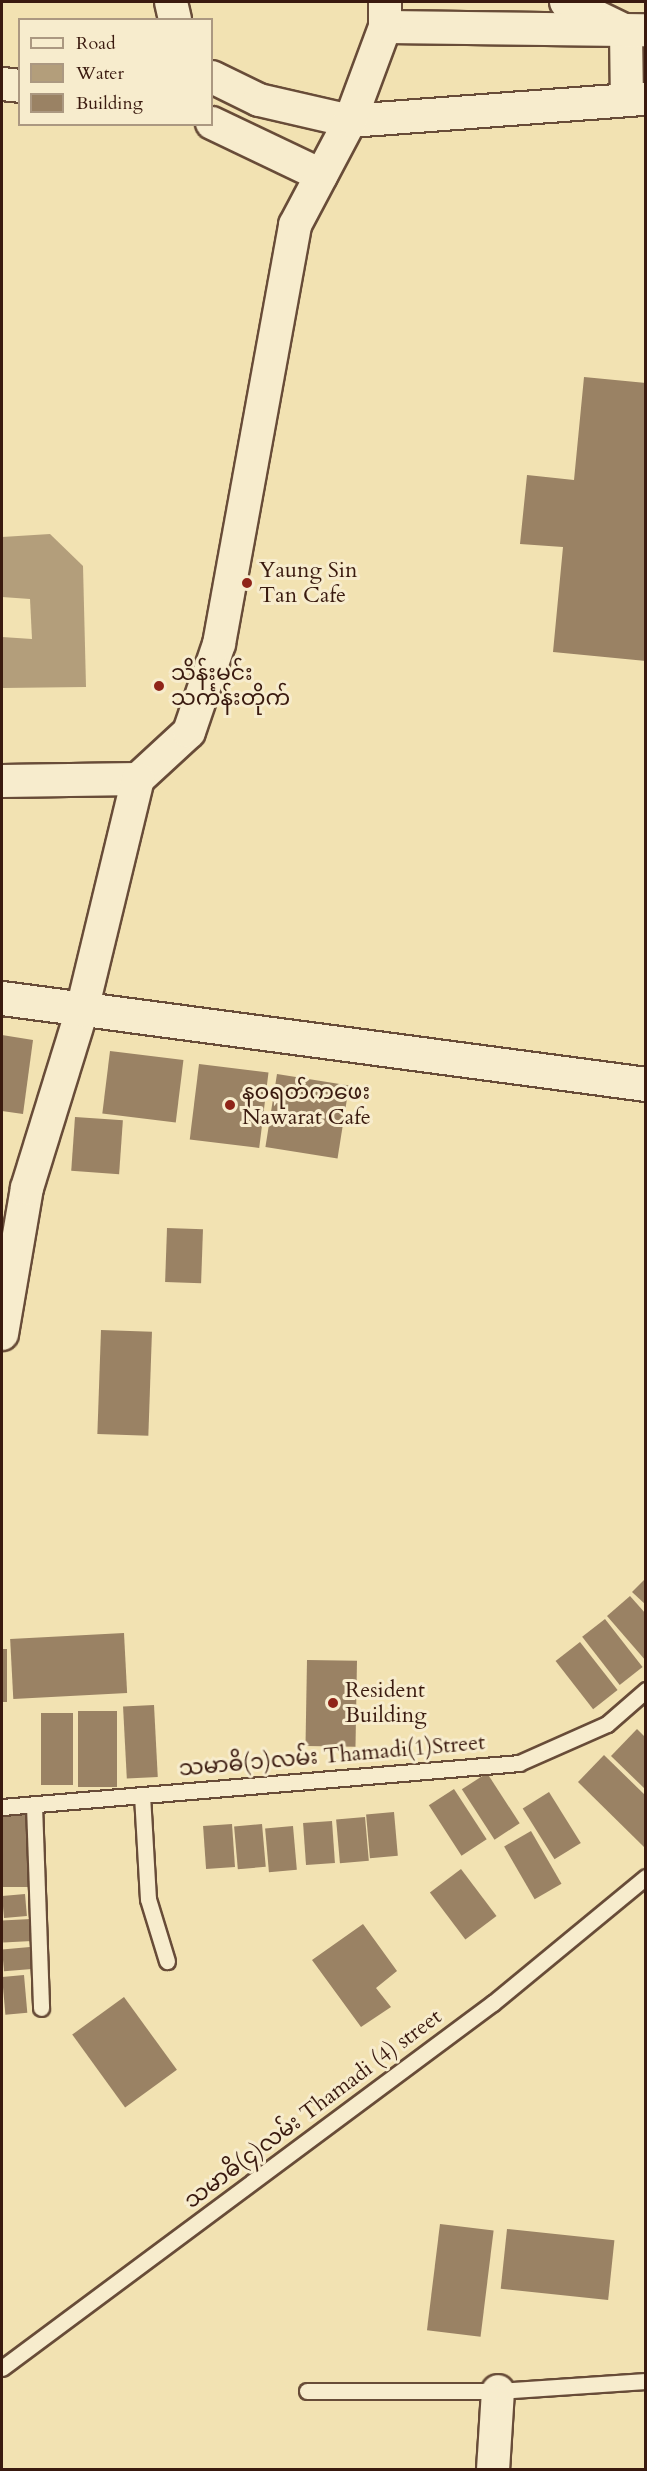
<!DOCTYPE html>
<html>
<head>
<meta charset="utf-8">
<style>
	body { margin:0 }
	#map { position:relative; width:647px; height:2471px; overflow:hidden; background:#f2e2b2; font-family:Cardo,"Noto Sans Myanmar",serif }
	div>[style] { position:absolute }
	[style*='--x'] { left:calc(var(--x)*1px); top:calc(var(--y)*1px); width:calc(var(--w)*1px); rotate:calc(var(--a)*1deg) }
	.water>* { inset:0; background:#b39e7b }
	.pier>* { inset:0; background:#f2e2b2 }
	.building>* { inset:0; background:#9a8264; transform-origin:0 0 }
	.roads { filter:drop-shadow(2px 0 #684c38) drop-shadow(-2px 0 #684c38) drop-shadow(0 2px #684c38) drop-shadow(0 -2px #684c38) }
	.lane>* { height:15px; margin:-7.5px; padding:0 7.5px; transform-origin:7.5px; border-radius:7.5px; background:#f7eccd }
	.street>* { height:32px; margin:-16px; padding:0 16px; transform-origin:16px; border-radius:16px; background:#f7eccd }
	.secondary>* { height:33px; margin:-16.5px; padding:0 16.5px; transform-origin:16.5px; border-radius:16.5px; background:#f7eccd }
	.dots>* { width:16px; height:16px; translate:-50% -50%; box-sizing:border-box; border:3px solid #f7eccd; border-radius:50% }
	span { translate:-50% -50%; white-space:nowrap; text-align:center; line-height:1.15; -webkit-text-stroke:6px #f7eccd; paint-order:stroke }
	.poi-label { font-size:22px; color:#3a1a0f }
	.left { translate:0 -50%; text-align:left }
	.street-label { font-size:22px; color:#3a1a0f }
	.frame { position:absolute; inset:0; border:3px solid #3a1a0f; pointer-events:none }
	.legend { position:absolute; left:18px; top:18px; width:195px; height:108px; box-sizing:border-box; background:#f7eccd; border:2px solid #ab9881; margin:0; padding:8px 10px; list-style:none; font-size:18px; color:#3a1a0f }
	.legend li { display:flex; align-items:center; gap:12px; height:30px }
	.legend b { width:30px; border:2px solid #ab9881 }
</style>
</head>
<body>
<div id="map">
	<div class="water">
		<div style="clip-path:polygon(50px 534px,83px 566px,86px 687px,2px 688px,2px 537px)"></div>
	</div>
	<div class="pier">
		<div style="clip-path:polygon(2px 597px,30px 599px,32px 639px,2px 637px)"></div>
	</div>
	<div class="building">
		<div style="clip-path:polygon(584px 377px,646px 383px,646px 661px,553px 652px,563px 547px,520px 544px,527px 475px,574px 480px)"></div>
		<div style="clip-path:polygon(2px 1035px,33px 1040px,23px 1114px,2px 1111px)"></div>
		<div style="left:110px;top:1051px;width:74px;height:63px;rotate:7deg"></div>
		<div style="left:199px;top:1064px;width:70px;height:76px;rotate:7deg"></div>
		<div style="left:277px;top:1074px;width:73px;height:74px;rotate:9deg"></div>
		<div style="left:75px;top:1117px;width:48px;height:54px;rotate:4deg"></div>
		<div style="left:167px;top:1228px;width:36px;height:54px;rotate:2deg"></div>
		<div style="left:101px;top:1330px;width:51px;height:104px;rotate:2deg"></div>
		<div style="clip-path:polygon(646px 1578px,646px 1605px,632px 1592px)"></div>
		<div style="clip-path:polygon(630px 1596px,646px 1614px,646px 1661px,607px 1616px)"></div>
		<div style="left:605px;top:1619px;width:61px;height:29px;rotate:52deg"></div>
		<div style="left:124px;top:1633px;width:60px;height:114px;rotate:87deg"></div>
		<div style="left:580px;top:1642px;width:61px;height:31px;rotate:52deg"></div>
		<div style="left:2px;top:1649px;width:5px;height:53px"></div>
		<div style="left:307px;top:1660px;width:50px;height:86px;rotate:1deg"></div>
		<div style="left:154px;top:1705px;width:72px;height:31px;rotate:87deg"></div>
		<div style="left:78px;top:1711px;width:39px;height:76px"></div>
		<div style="left:41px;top:1713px;width:32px;height:72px"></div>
		<div style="clip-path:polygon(637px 1729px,646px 1738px,646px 1790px,611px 1756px)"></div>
		<div style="clip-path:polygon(604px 1755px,646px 1796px,644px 1847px,578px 1782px)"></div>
		<div style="left:487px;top:1773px;width:60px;height:30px;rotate:57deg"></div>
		<div style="left:454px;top:1789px;width:60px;height:30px;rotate:57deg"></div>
		<div style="left:549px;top:1792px;width:60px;height:31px;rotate:58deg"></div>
		<div style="left:2px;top:1812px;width:30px;height:75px"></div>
		<div style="left:394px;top:1812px;width:44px;height:28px;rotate:85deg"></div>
		<div style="left:365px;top:1817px;width:44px;height:29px;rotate:85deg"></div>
		<div style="left:332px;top:1821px;width:42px;height:29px;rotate:86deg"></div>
		<div style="left:232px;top:1824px;width:43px;height:29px;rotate:86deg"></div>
		<div style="left:262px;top:1824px;width:43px;height:28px;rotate:85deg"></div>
		<div style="left:293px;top:1826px;width:44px;height:28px;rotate:85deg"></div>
		<div style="left:531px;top:1831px;width:61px;height:31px;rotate:60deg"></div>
		<div style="left:461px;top:1869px;width:59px;height:39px;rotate:53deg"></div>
		<div style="left:25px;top:1894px;width:22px;height:23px;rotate:85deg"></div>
		<div style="left:31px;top:1919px;width:22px;height:29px;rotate:87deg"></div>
		<div style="clip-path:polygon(363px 1924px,397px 1971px,376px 1988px,391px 2007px,361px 2027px,312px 1960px)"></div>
		<div style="left:30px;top:1947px;width:22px;height:28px;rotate:85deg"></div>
		<div style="left:24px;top:1975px;width:38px;height:22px;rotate:85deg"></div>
		<div style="left:124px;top:1997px;width:90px;height:64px;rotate:54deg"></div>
		<div style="left:440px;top:2224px;width:54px;height:107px;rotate:7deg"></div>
		<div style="left:507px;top:2229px;width:108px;height:60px;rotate:6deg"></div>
	</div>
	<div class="roads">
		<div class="lane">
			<div style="--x:142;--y:1795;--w:104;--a:86.7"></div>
			<div style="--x:148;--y:1899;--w:65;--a:73"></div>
			<div style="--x:34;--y:1805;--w:203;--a:88"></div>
			<div style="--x:2;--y:1807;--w:519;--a:-4.86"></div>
			<div style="--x:519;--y:1763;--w:96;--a:-23.9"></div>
			<div style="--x:607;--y:1724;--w:52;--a:-41.1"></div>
			<div style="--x:2;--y:2368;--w:612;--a:-36.63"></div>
			<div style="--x:493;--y:2003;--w:198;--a:-39.5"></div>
			<div style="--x:307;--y:2391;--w:191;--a:0"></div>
			<div style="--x:498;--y:2391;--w:148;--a:-3.9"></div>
		</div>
		<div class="street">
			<div style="--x:171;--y:2;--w:18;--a:77"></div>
			<div style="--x:566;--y:2;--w:67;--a:25.8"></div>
			<div style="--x:626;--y:31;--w:69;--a:89.2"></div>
			<div style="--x:385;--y:27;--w:261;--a:0.7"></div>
			<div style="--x:212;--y:77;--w:52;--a:26.1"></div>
			<div style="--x:259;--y:100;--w:93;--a:13"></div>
			<div style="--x:350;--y:121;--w:297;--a:-4.3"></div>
			<div style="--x:2;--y:84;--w:18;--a:6"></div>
			<div style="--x:212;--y:123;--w:121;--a:25.5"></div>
			<div style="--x:2;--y:781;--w:136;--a:-0.8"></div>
			<div style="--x:138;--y:779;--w:69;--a:-42.7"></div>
			<div style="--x:189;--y:732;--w:93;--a:-71.2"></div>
			<div style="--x:219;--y:644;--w:426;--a:-79.7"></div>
			<div style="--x:295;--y:225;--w:118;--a:-62.1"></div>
			<div style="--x:350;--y:121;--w:100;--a:-69.6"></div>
			<div style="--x:385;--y:27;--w:25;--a:-90"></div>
			<div style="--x:2;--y:1334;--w:148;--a:-80.3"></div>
			<div style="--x:27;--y:1188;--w:186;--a:-72.8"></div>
			<div style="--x:82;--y:1010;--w:238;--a:-76.4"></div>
			<div style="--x:493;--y:2470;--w:79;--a:-86.4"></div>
		</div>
		<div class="secondary">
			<div style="--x:2;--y:998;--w:650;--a:7.61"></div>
		</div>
	</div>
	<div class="dots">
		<div style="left:247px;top:583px;background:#8f2418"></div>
		<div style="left:159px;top:686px;background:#8f2418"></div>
		<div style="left:230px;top:1105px;background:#8f2418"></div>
		<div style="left:333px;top:1703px;background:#8f2418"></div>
	</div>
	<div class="poi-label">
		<span class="left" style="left:259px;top:583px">Yaung Sin<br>Tan Cafe</span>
		<span class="left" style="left:171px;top:686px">သိန်းမင်း<br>သင်္ကန်းတိုက်</span>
		<span class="left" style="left:242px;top:1105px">နဝရတ်ကဖေး<br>Nawarat Cafe</span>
		<span class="left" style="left:345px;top:1703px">Resident<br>Building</span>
	</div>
	<div class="street-label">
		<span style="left:332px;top:1756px;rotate:-5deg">သမာဓိ(၁)လမ်း Thamadi(1)Street</span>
		<span style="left:313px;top:2109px;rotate:-37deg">သမာဓိ(၄)လမ်း Thamadi (4) street</span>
	</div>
	<div class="frame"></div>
	<ul class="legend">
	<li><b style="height:8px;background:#f7eccd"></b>Road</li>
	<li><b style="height:16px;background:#b39e7b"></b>Water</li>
	<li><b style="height:16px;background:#9a8264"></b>Building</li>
	</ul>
</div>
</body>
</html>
